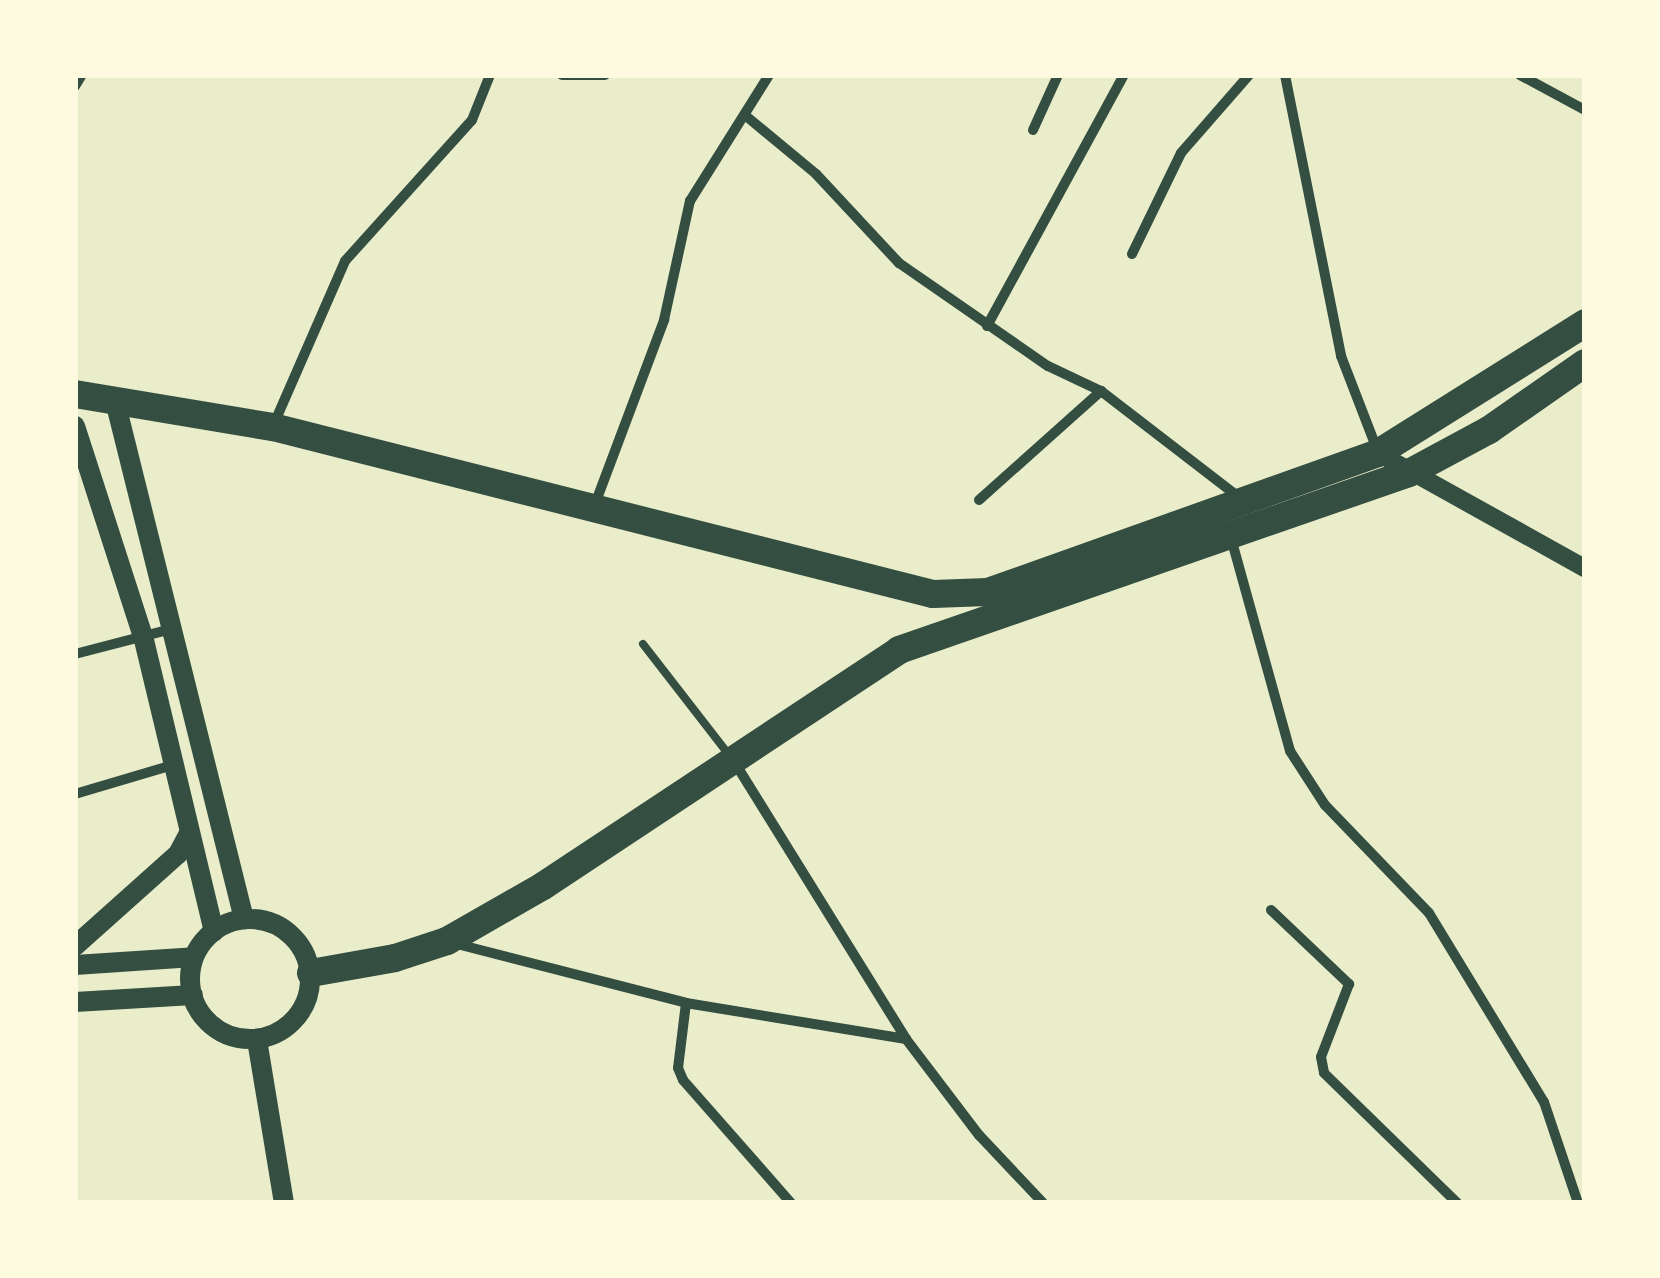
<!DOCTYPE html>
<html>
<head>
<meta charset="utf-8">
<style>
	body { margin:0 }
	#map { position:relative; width:1660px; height:1278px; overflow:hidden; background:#e9edc9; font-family:Rubik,sans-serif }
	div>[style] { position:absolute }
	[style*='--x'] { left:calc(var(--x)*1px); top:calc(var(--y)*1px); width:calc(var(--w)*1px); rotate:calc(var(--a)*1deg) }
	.service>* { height:8px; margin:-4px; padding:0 4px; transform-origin:4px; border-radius:4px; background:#344e41 }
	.minor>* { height:10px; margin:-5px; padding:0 5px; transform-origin:5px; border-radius:5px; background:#344e41 }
	.tertiary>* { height:18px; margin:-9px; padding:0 9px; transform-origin:9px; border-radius:9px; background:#344e41 }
	.secondary>* { height:20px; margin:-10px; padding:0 10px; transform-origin:10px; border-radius:10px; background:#344e41 }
	.secondary>.ring { margin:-10px; padding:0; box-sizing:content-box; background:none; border:20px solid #344e41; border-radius:50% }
	.trunk>* { height:28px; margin:-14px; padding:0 14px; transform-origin:14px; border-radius:14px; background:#344e41 }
	span { translate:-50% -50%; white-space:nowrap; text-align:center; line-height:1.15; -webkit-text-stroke:8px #fefae0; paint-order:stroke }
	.frame { position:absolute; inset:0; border:78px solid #fefae0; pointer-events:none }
</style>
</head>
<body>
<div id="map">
	<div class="service">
		<div style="--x:643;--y:644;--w:142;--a:52.2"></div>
	</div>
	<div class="minor">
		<div style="--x:562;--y:75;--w:43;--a:0"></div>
		<div style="--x:1285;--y:75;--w:287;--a:78.7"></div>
		<div style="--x:1341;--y:356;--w:103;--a:68.9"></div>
		<div style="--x:1520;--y:75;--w:74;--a:28.3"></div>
		<div style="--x:75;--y:86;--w:13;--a:-58"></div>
		<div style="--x:746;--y:116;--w:91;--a:39.6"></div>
		<div style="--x:816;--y:174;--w:122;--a:47"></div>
		<div style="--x:899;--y:263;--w:181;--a:34.7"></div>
		<div style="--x:1048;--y:366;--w:59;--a:25.3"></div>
		<div style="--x:1101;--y:391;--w:177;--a:37.6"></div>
		<div style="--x:1033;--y:130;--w:60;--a:-65.6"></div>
		<div style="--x:1132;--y:254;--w:112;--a:-64.1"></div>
		<div style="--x:1181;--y:153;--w:103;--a:-48.9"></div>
		<div style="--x:987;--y:326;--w:286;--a:-61.4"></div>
		<div style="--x:273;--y:426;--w:180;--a:-66.4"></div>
		<div style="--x:345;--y:261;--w:190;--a:-48"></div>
		<div style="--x:472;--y:120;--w:48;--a:-68.2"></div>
		<div style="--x:979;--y:500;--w:164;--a:-41.8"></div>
		<div style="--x:595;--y:504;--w:197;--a:-69.4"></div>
		<div style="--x:664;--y:320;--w:122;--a:-77.7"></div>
		<div style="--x:690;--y:201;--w:149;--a:-57.9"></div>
		<div style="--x:1231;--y:538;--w:221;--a:74.5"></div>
		<div style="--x:1290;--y:751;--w:64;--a:57.1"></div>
		<div style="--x:1325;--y:805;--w:150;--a:46.1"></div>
		<div style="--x:1429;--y:913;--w:221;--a:58.7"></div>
		<div style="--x:1544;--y:1102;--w:107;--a:71.4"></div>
		<div style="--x:75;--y:654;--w:99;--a:-14.6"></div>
		<div style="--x:735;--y:763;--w:325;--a:58.2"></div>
		<div style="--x:906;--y:1039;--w:121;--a:52.8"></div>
		<div style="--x:979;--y:1135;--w:93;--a:46.7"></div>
		<div style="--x:75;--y:794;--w:102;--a:-16.5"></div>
		<div style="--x:1271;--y:910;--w:108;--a:43.5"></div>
		<div style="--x:1349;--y:984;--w:78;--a:111"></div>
		<div style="--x:1321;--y:1057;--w:16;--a:79"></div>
		<div style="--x:1324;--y:1073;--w:186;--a:44.3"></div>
		<div style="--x:457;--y:944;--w:236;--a:14.4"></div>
		<div style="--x:686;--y:1003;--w:223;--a:9.3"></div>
		<div style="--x:686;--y:1003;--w:65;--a:97"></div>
		<div style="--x:678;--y:1068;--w:13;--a:67"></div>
		<div style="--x:683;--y:1080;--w:164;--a:48.7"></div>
	</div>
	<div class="tertiary">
		<div style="--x:1378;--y:453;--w:237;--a:29.1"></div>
	</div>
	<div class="secondary">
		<div style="--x:115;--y:401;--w:534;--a:76.02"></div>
		<div style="--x:75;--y:426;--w:221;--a:72.1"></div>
		<div style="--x:143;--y:636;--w:304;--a:76.5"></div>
		<div class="ring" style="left:190px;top:919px;width:100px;height:100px"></div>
		<div style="--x:75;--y:946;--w:138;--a:-41.8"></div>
		<div style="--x:178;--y:854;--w:24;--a:-62"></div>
		<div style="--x:75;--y:965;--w:119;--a:-3.8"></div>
		<div style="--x:75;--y:1002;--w:118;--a:-3.4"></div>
		<div style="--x:257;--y:1040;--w:165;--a:80.6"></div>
	</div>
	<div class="trunk">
		<div style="--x:75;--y:394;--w:201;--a:9.5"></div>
		<div style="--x:273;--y:427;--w:681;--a:14.2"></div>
		<div style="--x:933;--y:594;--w:55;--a:-2.1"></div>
		<div style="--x:988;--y:592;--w:414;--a:-19.6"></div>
		<div style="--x:1378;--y:453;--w:244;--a:-32.1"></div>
		<div style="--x:311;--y:973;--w:85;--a:-10.1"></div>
		<div style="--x:395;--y:958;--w:55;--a:-18.1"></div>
		<div style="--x:447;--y:941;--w:111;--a:-29.8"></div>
		<div style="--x:543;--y:886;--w:427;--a:-33.5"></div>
		<div style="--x:899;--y:650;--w:540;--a:-19.14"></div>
		<div style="--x:1409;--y:473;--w:91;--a:-28.3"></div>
		<div style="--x:1489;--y:430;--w:117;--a:-34.9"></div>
	</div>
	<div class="frame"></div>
</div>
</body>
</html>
